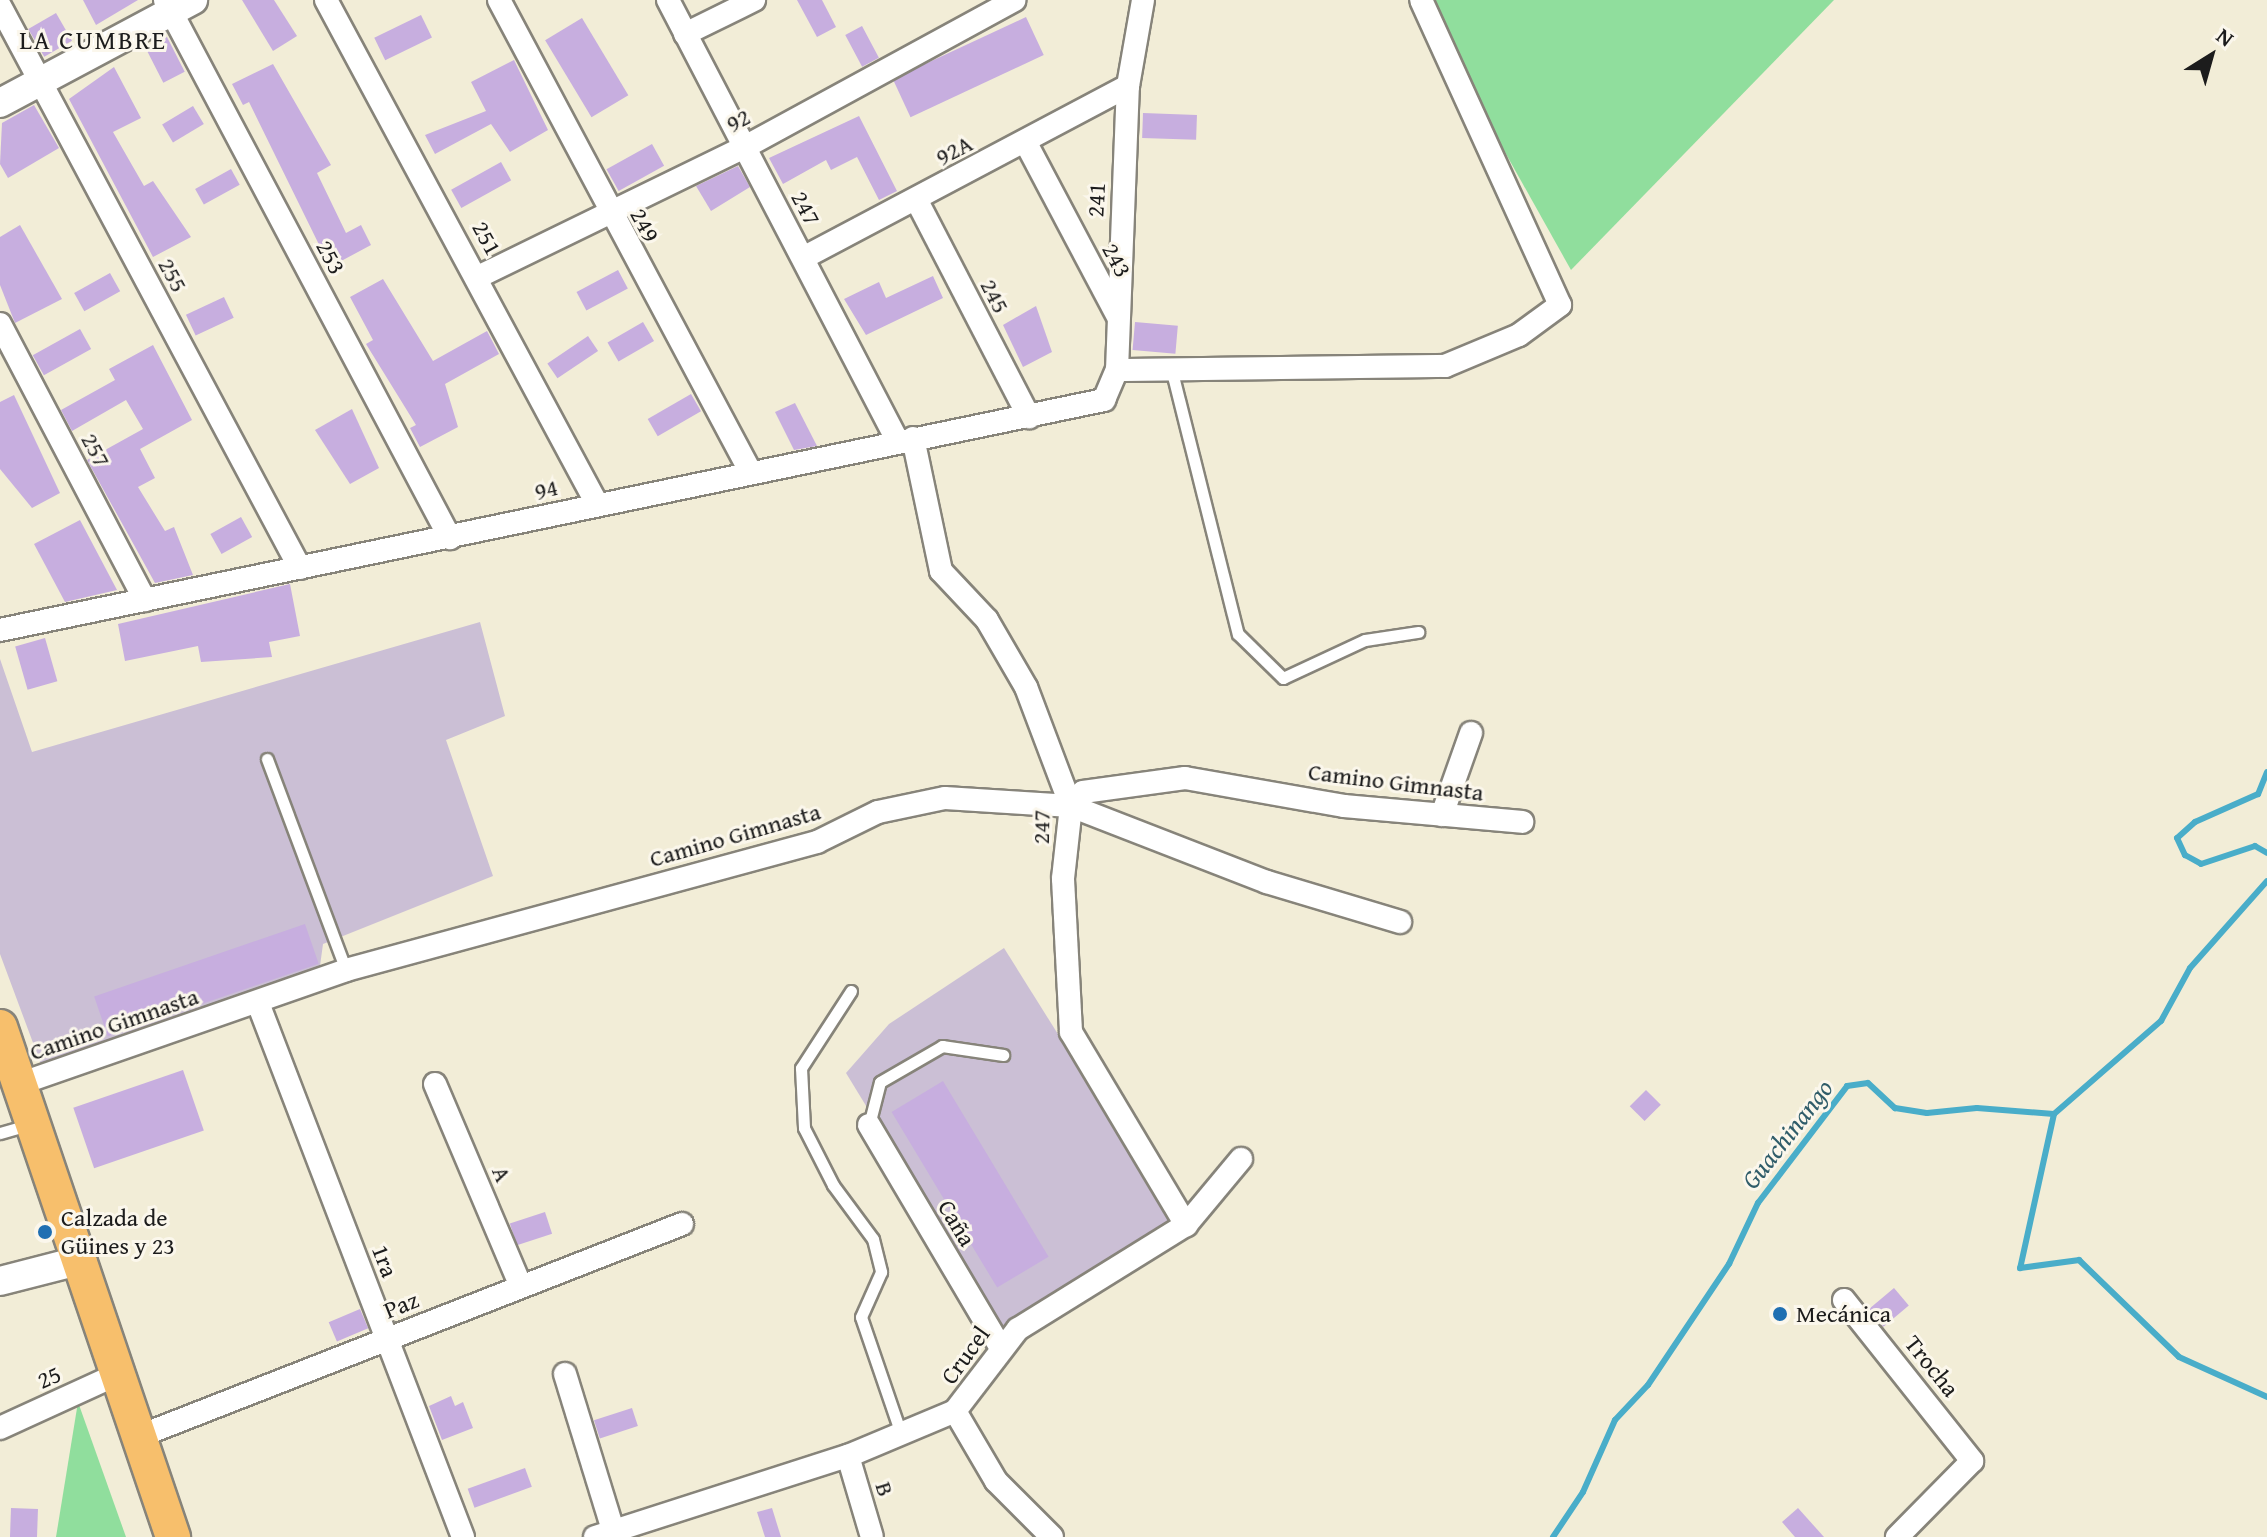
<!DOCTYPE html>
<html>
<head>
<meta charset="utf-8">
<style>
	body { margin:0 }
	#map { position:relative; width:2267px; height:1537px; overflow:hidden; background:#f2edd7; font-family:"Gentium Book Plus",serif }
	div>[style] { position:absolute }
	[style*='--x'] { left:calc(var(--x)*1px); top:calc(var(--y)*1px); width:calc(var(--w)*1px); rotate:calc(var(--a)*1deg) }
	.industrial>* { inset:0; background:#cbbfd5 }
	.green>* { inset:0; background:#90de9d }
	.stream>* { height:6px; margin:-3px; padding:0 3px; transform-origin:3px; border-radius:3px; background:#49adc9 }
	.building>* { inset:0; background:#c7aedf; transform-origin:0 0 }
	.roads { filter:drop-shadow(2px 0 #87847a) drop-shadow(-2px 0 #87847a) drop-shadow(0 2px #87847a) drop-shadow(0 -2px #87847a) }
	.service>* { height:11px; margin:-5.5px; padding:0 5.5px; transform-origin:5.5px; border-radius:5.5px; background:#fff }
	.minor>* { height:22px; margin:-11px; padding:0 11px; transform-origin:11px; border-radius:11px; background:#fff }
	.tertiary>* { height:28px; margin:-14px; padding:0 14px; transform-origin:14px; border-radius:14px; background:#fff }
	.primary>* { height:34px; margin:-17px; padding:0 17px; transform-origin:17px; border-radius:17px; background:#f7bf6c }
	.dots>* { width:22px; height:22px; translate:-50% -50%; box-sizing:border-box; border:4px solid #fbf7ec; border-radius:50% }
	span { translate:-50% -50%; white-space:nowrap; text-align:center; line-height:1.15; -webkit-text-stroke:6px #fbf7ec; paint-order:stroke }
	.street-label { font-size:24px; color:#1c1c1c }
	.poi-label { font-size:24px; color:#1c1c1c }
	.left { translate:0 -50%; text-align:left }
	.neighbourhood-label { font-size:26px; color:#1c1c1c; letter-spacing:2px }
	.water-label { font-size:26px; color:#305d6a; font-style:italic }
	.north { position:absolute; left:2171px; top:16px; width:80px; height:80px; -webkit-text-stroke:6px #fbf7ec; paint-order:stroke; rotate:37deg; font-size:22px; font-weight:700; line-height:32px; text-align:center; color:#1c1c1c }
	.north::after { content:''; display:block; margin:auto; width:28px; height:36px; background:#1c1c1c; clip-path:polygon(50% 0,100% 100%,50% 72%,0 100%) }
</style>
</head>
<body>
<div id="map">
	<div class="industrial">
		<div style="clip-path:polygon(480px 622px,505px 716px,446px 740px,493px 876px,323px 944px,320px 966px,42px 1067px,0 954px,0 659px,32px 752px)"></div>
		<div style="clip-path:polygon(1004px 948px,1175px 1221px,1001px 1327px,846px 1073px,889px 1024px)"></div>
	</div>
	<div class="green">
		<div style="clip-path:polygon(1434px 0,1834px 0,1571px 270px,1501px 145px)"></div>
		<div style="clip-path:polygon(78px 1402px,126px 1537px,56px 1537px)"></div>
	</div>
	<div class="stream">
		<div style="--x:2267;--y:772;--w:24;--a:112"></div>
		<div style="--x:2258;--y:794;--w:69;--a:156"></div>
		<div style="--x:2195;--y:822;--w:24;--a:138"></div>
		<div style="--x:2177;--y:838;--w:19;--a:65"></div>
		<div style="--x:2185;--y:855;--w:18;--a:29"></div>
		<div style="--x:2201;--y:864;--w:57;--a:-18.4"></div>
		<div style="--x:2255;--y:846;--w:14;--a:30"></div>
		<div style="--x:2054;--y:1114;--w:158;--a:102.4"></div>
		<div style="--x:2020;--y:1268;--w:60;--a:-7.7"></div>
		<div style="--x:2079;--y:1260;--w:139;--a:44.1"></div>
		<div style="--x:2179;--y:1357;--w:97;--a:24.4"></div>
		<div style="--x:1553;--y:1537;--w:54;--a:-56.3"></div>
		<div style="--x:1583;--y:1492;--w:79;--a:-66"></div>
		<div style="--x:1615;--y:1420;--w:48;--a:-46.7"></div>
		<div style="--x:1648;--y:1385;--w:146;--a:-56.2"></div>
		<div style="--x:1729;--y:1264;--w:68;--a:-64.6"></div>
		<div style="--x:1758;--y:1203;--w:147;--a:-52.7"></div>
		<div style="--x:1847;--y:1086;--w:21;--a:-8"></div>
		<div style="--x:1868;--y:1083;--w:37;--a:43"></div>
		<div style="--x:1895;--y:1108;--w:32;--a:9"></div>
		<div style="--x:1927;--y:1113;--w:50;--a:-5.7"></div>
		<div style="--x:1977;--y:1108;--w:77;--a:4.5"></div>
		<div style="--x:2054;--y:1114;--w:142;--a:-41"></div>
		<div style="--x:2161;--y:1021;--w:60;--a:-61.3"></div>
		<div style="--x:2190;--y:968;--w:116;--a:-48.5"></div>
	</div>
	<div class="building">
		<div style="clip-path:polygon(83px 0,138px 0,96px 25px)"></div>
		<div style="clip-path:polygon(242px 0,274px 0,297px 36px,273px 51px)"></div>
		<div style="clip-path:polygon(797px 0,822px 0,836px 27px,817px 37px)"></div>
		<div style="left:56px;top:13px;width:32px;height:32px;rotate:60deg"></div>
		<div style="left:421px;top:15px;width:25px;height:52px;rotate:64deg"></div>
		<div style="left:1026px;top:17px;width:42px;height:147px;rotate:65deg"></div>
		<div style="left:582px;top:18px;width:90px;height:43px;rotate:59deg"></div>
		<div style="left:862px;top:26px;width:36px;height:19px;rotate:62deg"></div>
		<div style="left:167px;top:37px;width:39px;height:24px;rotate:63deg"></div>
		<div style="clip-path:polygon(514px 60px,548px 130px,510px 152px,491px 124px,435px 154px,425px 135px,486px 111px,471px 82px)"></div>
		<div style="clip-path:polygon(273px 64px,331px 165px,317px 173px,346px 233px,361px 225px,371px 245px,330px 267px,249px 102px,243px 105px,232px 84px)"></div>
		<div style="clip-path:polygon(114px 67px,141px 118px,113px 132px,144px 186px,153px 181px,191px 237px,153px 257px,69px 99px)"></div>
		<div style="clip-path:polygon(34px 105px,59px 148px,8px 178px,0 164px,2px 123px)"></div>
		<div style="left:193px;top:106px;width:21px;height:36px;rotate:59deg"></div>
		<div style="left:1143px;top:113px;width:54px;height:25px;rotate:2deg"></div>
		<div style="clip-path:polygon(859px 116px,897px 191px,879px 200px,857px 157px,831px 170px,826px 160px,783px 184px,769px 158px)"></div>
		<div style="left:652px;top:144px;width:25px;height:52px;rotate:61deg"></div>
		<div style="left:501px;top:162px;width:21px;height:57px;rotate:61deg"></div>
		<div style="clip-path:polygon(738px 166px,750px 187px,711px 211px,696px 186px)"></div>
		<div style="left:231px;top:169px;width:18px;height:41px;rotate:61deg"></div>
		<div style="clip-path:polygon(20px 225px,62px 299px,15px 323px,0 285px,0 237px)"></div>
		<div style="left:618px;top:270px;width:21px;height:47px;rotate:62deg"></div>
		<div style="left:110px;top:273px;width:21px;height:41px;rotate:61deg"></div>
		<div style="clip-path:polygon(933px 276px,943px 298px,866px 335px,844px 299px,879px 282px,886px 298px)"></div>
		<div style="clip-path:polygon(383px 279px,433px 361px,487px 331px,499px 354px,445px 384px,458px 427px,420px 447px,410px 428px,416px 425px,366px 344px,373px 340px,350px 297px)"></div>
		<div style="left:224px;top:297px;width:23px;height:42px;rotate:65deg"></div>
		<div style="clip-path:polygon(1036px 306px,1052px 352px,1023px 367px,1003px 325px)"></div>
		<div style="left:643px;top:322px;width:22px;height:41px;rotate:60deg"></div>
		<div style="left:1135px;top:322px;width:43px;height:28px;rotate:5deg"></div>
		<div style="left:80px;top:329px;width:23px;height:54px;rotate:61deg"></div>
		<div style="left:588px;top:336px;width:18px;height:49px;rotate:56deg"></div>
		<div style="clip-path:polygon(153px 345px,192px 420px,140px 449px,155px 478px,138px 487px,165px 531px,174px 527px,193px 575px,155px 583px,87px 460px,143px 429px,126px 400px,72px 431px,61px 410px,115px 380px,109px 369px)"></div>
		<div style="left:691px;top:394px;width:20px;height:50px;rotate:60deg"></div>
		<div style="clip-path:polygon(14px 395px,60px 493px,32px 508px,0 469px,0 402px)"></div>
		<div style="clip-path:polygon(795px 403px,817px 446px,794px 450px,775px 412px)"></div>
		<div style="clip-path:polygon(352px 409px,379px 468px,350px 484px,315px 430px)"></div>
		<div style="left:241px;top:517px;width:23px;height:35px;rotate:61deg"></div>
		<div style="clip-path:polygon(80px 520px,117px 590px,65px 602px,34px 544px)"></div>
		<div style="clip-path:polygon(290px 584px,300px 636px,269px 642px,272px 657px,201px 662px,198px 646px,125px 661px,118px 624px)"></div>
		<div style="left:45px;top:638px;width:45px;height:31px;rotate:74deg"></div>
		<div style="left:305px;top:924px;width:42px;height:223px;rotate:71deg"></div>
		<div style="left:183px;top:1070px;width:64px;height:116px;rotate:71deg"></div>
		<div style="left:943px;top:1081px;width:205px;height:60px;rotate:59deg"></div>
		<div style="left:1646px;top:1090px;width:21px;height:23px;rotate:45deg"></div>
		<div style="left:545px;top:1212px;width:23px;height:37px;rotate:72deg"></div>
		<div style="left:1894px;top:1288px;width:23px;height:33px;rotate:50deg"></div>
		<div style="left:360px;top:1309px;width:21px;height:34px;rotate:67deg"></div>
		<div style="clip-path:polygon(451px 1396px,455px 1406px,463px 1402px,473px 1428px,442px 1440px,429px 1406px)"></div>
		<div style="left:632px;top:1408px;width:19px;height:40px;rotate:72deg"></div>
		<div style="left:525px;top:1468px;width:20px;height:61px;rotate:70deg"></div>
		<div style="left:11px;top:1508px;width:27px;height:29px;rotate:2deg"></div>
		<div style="clip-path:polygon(772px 1508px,781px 1537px,765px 1537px,757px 1512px)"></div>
		<div style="clip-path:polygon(1798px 1508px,1824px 1537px,1795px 1537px,1782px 1522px)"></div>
	</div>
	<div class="roads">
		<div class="service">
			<div style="--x:1171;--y:368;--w:274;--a:75.9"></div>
			<div style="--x:1238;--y:634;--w:63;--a:44.4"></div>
			<div style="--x:1283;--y:678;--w:90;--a:-24.9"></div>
			<div style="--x:1365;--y:640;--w:54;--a:-8.6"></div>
			<div style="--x:267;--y:759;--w:225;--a:69.5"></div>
			<div style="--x:851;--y:991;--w:92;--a:123"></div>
			<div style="--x:801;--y:1068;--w:60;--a:87.1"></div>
			<div style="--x:804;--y:1128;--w:64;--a:63"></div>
			<div style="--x:833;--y:1185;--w:67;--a:53.5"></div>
			<div style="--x:873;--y:1239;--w:34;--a:76"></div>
			<div style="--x:881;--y:1272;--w:49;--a:114"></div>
			<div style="--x:861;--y:1317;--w:124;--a:71.1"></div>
			<div style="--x:869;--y:1125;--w:44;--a:-75.7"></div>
			<div style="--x:880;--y:1082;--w:72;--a:-30.1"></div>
			<div style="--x:942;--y:1046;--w:62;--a:8.4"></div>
			<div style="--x:0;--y:1133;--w:29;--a:-16"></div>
		</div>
		<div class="minor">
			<div style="--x:165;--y:0;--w:609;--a:62.09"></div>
			<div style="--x:326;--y:0;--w:572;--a:61.73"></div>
			<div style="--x:499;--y:0;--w:536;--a:61.95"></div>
			<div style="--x:668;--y:0;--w:497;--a:62.5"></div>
			<div style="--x:0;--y:6;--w:637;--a:61.91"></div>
			<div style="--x:685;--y:34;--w:77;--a:-26.2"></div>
			<div style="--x:1026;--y:143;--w:195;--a:62.1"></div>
			<div style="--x:916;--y:199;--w:246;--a:62.6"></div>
			<div style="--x:803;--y:258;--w:368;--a:-27.9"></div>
			<div style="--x:478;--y:277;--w:297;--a:-26"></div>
			<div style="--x:745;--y:147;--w:307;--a:-28.6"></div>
			<div style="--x:0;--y:324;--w:312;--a:62.3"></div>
			<div style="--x:1117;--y:370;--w:328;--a:-0.7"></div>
			<div style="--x:1445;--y:366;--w:80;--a:-22.7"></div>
			<div style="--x:1519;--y:335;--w:51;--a:-36.2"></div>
			<div style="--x:1560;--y:305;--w:335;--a:-114.5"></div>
			<div style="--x:913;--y:438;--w:136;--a:78.1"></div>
			<div style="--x:941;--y:571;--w:67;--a:46.8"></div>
			<div style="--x:987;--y:620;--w:78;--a:59.8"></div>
			<div style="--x:1026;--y:687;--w:127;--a:69.3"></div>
			<div style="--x:1071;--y:806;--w:73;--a:96.3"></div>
			<div style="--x:1063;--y:879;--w:153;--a:87"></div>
			<div style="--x:1071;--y:1032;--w:225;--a:59.2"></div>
			<div style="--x:0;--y:630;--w:1128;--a:-11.77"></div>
			<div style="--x:1104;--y:400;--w:33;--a:-67"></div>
			<div style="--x:1117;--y:370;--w:284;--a:-87.8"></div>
			<div style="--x:1128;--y:86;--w:87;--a:-80.1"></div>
			<div style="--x:1071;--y:806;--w:210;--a:21.2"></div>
			<div style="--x:1267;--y:882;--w:139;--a:16.7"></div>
			<div style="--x:1442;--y:815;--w:87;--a:-70.5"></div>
			<div style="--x:258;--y:1003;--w:572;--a:69"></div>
			<div style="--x:22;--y:1083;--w:343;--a:-19.2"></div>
			<div style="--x:346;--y:970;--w:488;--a:-15.2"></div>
			<div style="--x:817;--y:842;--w:68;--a:-26.2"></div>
			<div style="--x:878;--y:812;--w:68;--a:-11.8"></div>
			<div style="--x:945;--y:798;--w:126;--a:3.6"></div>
			<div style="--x:1071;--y:806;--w:18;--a:-49"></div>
			<div style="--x:1083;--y:792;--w:103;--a:-7.8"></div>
			<div style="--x:1185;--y:778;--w:161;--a:10"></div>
			<div style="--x:1344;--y:806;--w:179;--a:5.1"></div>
			<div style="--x:435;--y:1084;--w:217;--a:67"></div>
			<div style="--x:869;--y:1125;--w:259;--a:59.4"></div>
			<div style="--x:1844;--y:1300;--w:206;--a:51.5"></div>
			<div style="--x:1972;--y:1461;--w:107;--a:134.6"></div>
			<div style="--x:565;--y:1374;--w:170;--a:72.9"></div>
			<div style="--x:955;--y:1411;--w:81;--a:59.6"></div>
			<div style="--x:996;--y:1481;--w:79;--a:45"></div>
			<div style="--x:0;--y:1428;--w:132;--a:-24.6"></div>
			<div style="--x:140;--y:1436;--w:582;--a:-21.36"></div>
			<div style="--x:848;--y:1456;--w:84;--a:73.5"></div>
			<div style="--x:595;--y:1537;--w:266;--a:-17.8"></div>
			<div style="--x:848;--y:1456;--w:116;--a:-22.8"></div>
			<div style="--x:955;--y:1411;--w:103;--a:-52.5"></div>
			<div style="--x:1018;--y:1329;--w:198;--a:-31.8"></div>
			<div style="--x:1186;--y:1225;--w:86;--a:-50.2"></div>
		</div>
		<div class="tertiary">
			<div style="--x:0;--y:103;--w:219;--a:-28.1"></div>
			<div style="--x:0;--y:1281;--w:85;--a:-14.4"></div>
		</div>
		<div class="primary">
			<div style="--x:0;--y:1027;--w:539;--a:71.26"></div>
		</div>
	</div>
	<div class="dots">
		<div style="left:45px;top:1232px;background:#1f6fb2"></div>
		<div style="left:1780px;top:1314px;background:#1f6fb2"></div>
	</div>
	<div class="street-label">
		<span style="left:738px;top:120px;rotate:-27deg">92</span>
		<span style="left:954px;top:150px;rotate:-27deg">92A</span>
		<span style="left:1096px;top:200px;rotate:-87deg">241</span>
		<span style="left:806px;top:208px;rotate:62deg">247</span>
		<span style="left:645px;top:225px;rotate:61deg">249</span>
		<span style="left:487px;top:238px;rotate:61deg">251</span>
		<span style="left:331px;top:257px;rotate:62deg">253</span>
		<span style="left:1117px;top:260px;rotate:62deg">243</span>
		<span style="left:173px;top:275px;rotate:62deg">255</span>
		<span style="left:995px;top:296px;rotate:63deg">245</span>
		<span style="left:96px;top:450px;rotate:62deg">257</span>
		<span style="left:546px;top:489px;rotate:-13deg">94</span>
		<span style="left:1396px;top:782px;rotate:7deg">Camino Gimnasta</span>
		<span style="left:1041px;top:827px;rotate:-89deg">247</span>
		<span style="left:735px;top:835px;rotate:-16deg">Camino Gimnasta</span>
		<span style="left:114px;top:1024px;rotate:-19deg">Camino Gimnasta</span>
		<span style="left:502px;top:1174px;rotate:67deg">A</span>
		<span style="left:957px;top:1223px;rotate:59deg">Caña</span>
		<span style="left:385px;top:1261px;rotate:69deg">1ra</span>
		<span style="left:401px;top:1305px;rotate:-22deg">Paz</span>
		<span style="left:965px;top:1355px;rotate:-54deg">Crucel</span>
		<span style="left:1932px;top:1366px;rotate:51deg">Trocha</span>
		<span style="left:49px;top:1377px;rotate:-24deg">25</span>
		<span style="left:885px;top:1489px;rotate:73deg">B</span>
	</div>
	<div class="poi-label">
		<span class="left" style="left:61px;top:1232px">Calzada de<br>Güines y 23</span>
		<span class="left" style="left:1796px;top:1314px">Mecánica</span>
	</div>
	<div class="neighbourhood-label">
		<span style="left:93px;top:40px">LA CUMBRE</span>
	</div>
	<div class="water-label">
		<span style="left:1787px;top:1134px;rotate:-52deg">Guachinango</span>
	</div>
	<div class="north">N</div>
</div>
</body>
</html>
